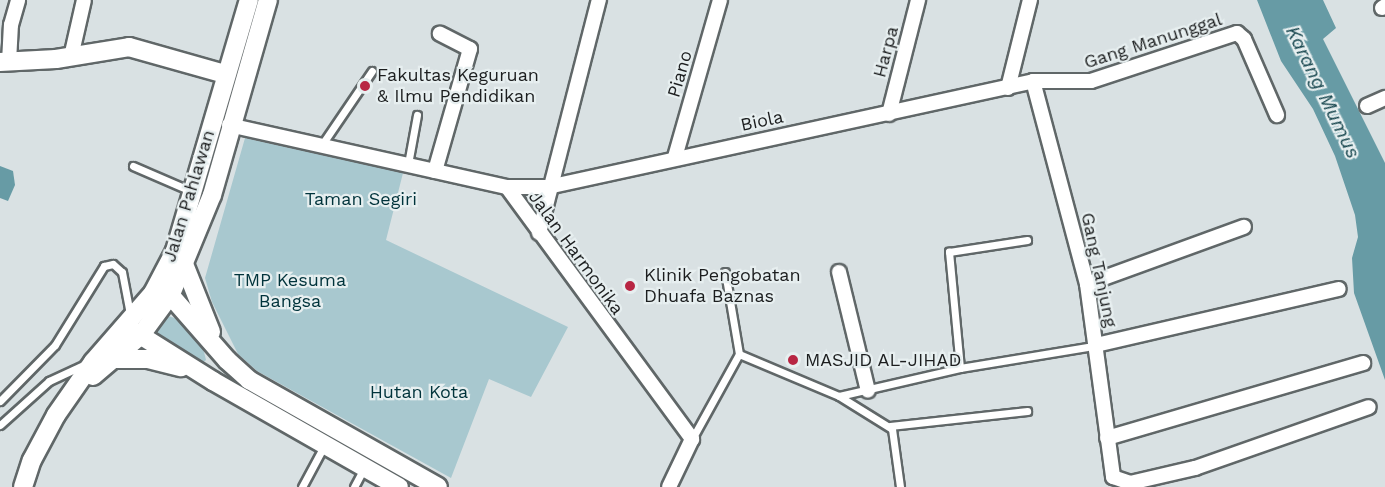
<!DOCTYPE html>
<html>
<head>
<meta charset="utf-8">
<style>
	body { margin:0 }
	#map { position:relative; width:1385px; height:487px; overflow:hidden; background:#d9e1e3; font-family:"Work Sans",sans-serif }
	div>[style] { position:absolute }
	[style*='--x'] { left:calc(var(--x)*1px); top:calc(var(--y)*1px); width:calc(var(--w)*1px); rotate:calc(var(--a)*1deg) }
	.green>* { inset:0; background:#a8c8cf }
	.water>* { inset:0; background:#679ba5 }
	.roads { filter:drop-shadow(2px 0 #606768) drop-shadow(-2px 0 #606768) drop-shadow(0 2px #606768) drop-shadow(0 -2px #606768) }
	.service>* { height:7px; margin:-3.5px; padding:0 3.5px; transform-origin:3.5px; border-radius:3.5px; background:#fff }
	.minor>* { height:14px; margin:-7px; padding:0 7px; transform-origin:7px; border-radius:7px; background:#fff }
	.tertiary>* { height:18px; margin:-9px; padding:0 9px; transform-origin:9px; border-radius:9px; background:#fff }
	.dots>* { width:16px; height:16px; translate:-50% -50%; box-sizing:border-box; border:3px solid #e7eff0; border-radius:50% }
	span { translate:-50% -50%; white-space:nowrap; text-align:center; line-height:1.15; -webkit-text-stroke:4.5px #e7eff0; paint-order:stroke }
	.street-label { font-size:18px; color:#1c1e1f }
	.poi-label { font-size:18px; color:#1c1e1f }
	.left { translate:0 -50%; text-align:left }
	.park-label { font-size:18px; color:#00333b }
	.water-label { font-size:20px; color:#17464e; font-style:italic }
</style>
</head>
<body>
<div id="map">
	<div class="green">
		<div style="clip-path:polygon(245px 138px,403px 173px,386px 240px,568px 327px,531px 397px,489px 379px,451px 478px,257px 371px,238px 354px,212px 302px,205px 278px)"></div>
		<div style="clip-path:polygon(168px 316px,178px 319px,203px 348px,206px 360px,198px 366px,151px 334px)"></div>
	</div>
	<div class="water">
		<div style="clip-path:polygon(1257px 0,1323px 0,1336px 28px,1323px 39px,1385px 163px,1385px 380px,1354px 293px,1352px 258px,1358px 237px,1355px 215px,1335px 156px,1313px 109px,1281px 61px)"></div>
		<div style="clip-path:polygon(0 166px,13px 171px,15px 185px,8px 201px,0 198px)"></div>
	</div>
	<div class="roads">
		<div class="service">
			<div style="--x:323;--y:143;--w:87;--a:-55.8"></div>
			<div style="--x:408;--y:164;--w:50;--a:-79.6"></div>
			<div style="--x:133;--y:166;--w:63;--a:23.3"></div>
			<div style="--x:725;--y:272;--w:83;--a:80.3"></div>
			<div style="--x:960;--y:368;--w:117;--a:-95.4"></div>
			<div style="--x:949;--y:252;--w:79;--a:-8.7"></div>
			<div style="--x:839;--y:396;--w:62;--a:31.9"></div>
			<div style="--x:892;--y:429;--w:59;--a:82.1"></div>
			<div style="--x:0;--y:401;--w:78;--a:-45.5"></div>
			<div style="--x:55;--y:345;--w:93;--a:-58.2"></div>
			<div style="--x:104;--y:266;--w:9;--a:-13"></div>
			<div style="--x:113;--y:264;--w:12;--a:42"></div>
			<div style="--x:122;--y:272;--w:43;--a:79.2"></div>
			<div style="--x:0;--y:425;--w:66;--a:-41.9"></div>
			<div style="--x:49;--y:381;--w:40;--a:-25"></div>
			<div style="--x:890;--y:426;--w:138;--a:-6.2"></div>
			<div style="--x:692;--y:439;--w:97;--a:-61.1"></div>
			<div style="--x:739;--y:354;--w:108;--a:22.8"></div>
			<div style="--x:839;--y:396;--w:124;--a:-13"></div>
			<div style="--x:960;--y:368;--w:129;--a:-9.4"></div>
			<div style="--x:302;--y:487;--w:47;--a:-61.8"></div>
			<div style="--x:354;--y:487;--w:21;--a:-62"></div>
		</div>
		<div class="minor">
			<div style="--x:1382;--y:8;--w:4;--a:-34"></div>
			<div style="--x:71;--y:57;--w:58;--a:-77.2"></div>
			<div style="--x:9;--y:62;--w:37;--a:-87"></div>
			<div style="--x:11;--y:25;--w:26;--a:-74"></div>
			<div style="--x:1033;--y:81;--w:210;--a:75.1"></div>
			<div style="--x:1087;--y:284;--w:195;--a:82.3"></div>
			<div style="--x:1113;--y:477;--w:18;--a:19"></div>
			<div style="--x:1130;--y:483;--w:67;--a:-13"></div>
			<div style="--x:1195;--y:468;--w:184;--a:-19.3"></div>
			<div style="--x:1008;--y:88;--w:91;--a:-76"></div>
			<div style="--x:1367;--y:106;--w:20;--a:-24"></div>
			<div style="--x:889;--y:114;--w:118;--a:-75.7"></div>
			<div style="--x:229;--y:125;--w:285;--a:12.6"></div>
			<div style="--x:507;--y:187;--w:313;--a:53.7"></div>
			<div style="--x:692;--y:439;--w:53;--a:115.6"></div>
			<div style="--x:675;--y:157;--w:163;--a:-74"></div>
			<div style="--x:435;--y:171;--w:127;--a:-74"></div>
			<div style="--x:470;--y:49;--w:34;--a:-153"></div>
			<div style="--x:507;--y:187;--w:41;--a:0"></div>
			<div style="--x:548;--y:187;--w:496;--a:-12.3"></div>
			<div style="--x:1033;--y:81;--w:58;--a:0"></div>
			<div style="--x:1091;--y:81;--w:154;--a:-18.2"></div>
			<div style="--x:1237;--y:33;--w:9;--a:41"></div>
			<div style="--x:1244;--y:39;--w:83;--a:66.5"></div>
			<div style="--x:539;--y:233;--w:241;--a:-75.6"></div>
			<div style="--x:839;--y:272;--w:122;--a:76.3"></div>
			<div style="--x:1087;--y:284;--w:167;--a:-20"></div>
			<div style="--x:1096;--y:345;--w:249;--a:-13"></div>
			<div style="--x:1107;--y:438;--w:267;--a:-16.3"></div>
		</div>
		<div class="tertiary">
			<div style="--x:0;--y:62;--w:56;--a:-3.1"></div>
			<div style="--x:56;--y:59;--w:74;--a:-9.3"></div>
			<div style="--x:129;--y:47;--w:100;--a:15.7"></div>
			<div style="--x:184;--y:264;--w:73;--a:68.3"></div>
			<div style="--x:164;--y:288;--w:96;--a:48.8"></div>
			<div style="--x:227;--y:360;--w:30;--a:42"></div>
			<div style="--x:249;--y:380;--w:217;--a:29.5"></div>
			<div style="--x:132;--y:330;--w:96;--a:32.2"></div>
			<div style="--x:213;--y:381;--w:214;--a:29.7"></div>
			<div style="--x:114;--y:359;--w:34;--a:0"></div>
			<div style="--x:148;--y:359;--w:34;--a:14"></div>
			<div style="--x:93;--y:376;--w:63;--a:-40.5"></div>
			<div style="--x:141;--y:335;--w:51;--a:-53.8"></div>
			<div style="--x:171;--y:294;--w:107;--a:-67.5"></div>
			<div style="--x:212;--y:195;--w:203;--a:-74"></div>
			<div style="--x:23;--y:487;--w:28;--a:-72"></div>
			<div style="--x:32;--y:460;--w:51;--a:-61.9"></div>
			<div style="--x:56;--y:415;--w:65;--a:-55.1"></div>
			<div style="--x:93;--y:362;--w:91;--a:-49"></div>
			<div style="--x:153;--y:293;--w:47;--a:-62.4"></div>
			<div style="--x:175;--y:251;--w:262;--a:-73.6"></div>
		</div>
	</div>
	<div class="dots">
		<div style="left:365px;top:86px;background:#b82643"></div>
		<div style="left:630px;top:286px;background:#b82643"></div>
		<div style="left:793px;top:360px;background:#b82643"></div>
	</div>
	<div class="street-label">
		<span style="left:1153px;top:41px;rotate:-18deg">Gang Manunggal</span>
		<span style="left:886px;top:52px;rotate:-75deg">Harpa</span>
		<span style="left:680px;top:74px;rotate:-74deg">Piano</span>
		<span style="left:762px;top:121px;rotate:-12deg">Biola</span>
		<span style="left:189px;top:196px;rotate:-73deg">Jalan Pahlawan</span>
		<span style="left:576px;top:253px;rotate:54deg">Jalan Harmonika</span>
		<span style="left:1099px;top:270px;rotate:78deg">Gang Tanjung</span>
	</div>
	<div class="poi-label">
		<span class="left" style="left:377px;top:86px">Fakultas Keguruan<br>&amp; Ilmu Pendidikan</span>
		<span class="left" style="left:644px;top:286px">Klinik Pengobatan<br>Dhuafa Baznas</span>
		<span class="left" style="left:805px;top:360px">MASJID AL-JIHAD</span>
	</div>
	<div class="park-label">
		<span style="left:361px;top:199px">Taman Segiri</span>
		<span style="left:290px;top:291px">TMP Kesuma<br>Bangsa</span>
		<span style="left:419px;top:392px">Hutan Kota</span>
	</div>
	<div class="water-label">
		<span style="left:1323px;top:92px;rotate:64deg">Karang Mumus</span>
	</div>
</div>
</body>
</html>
